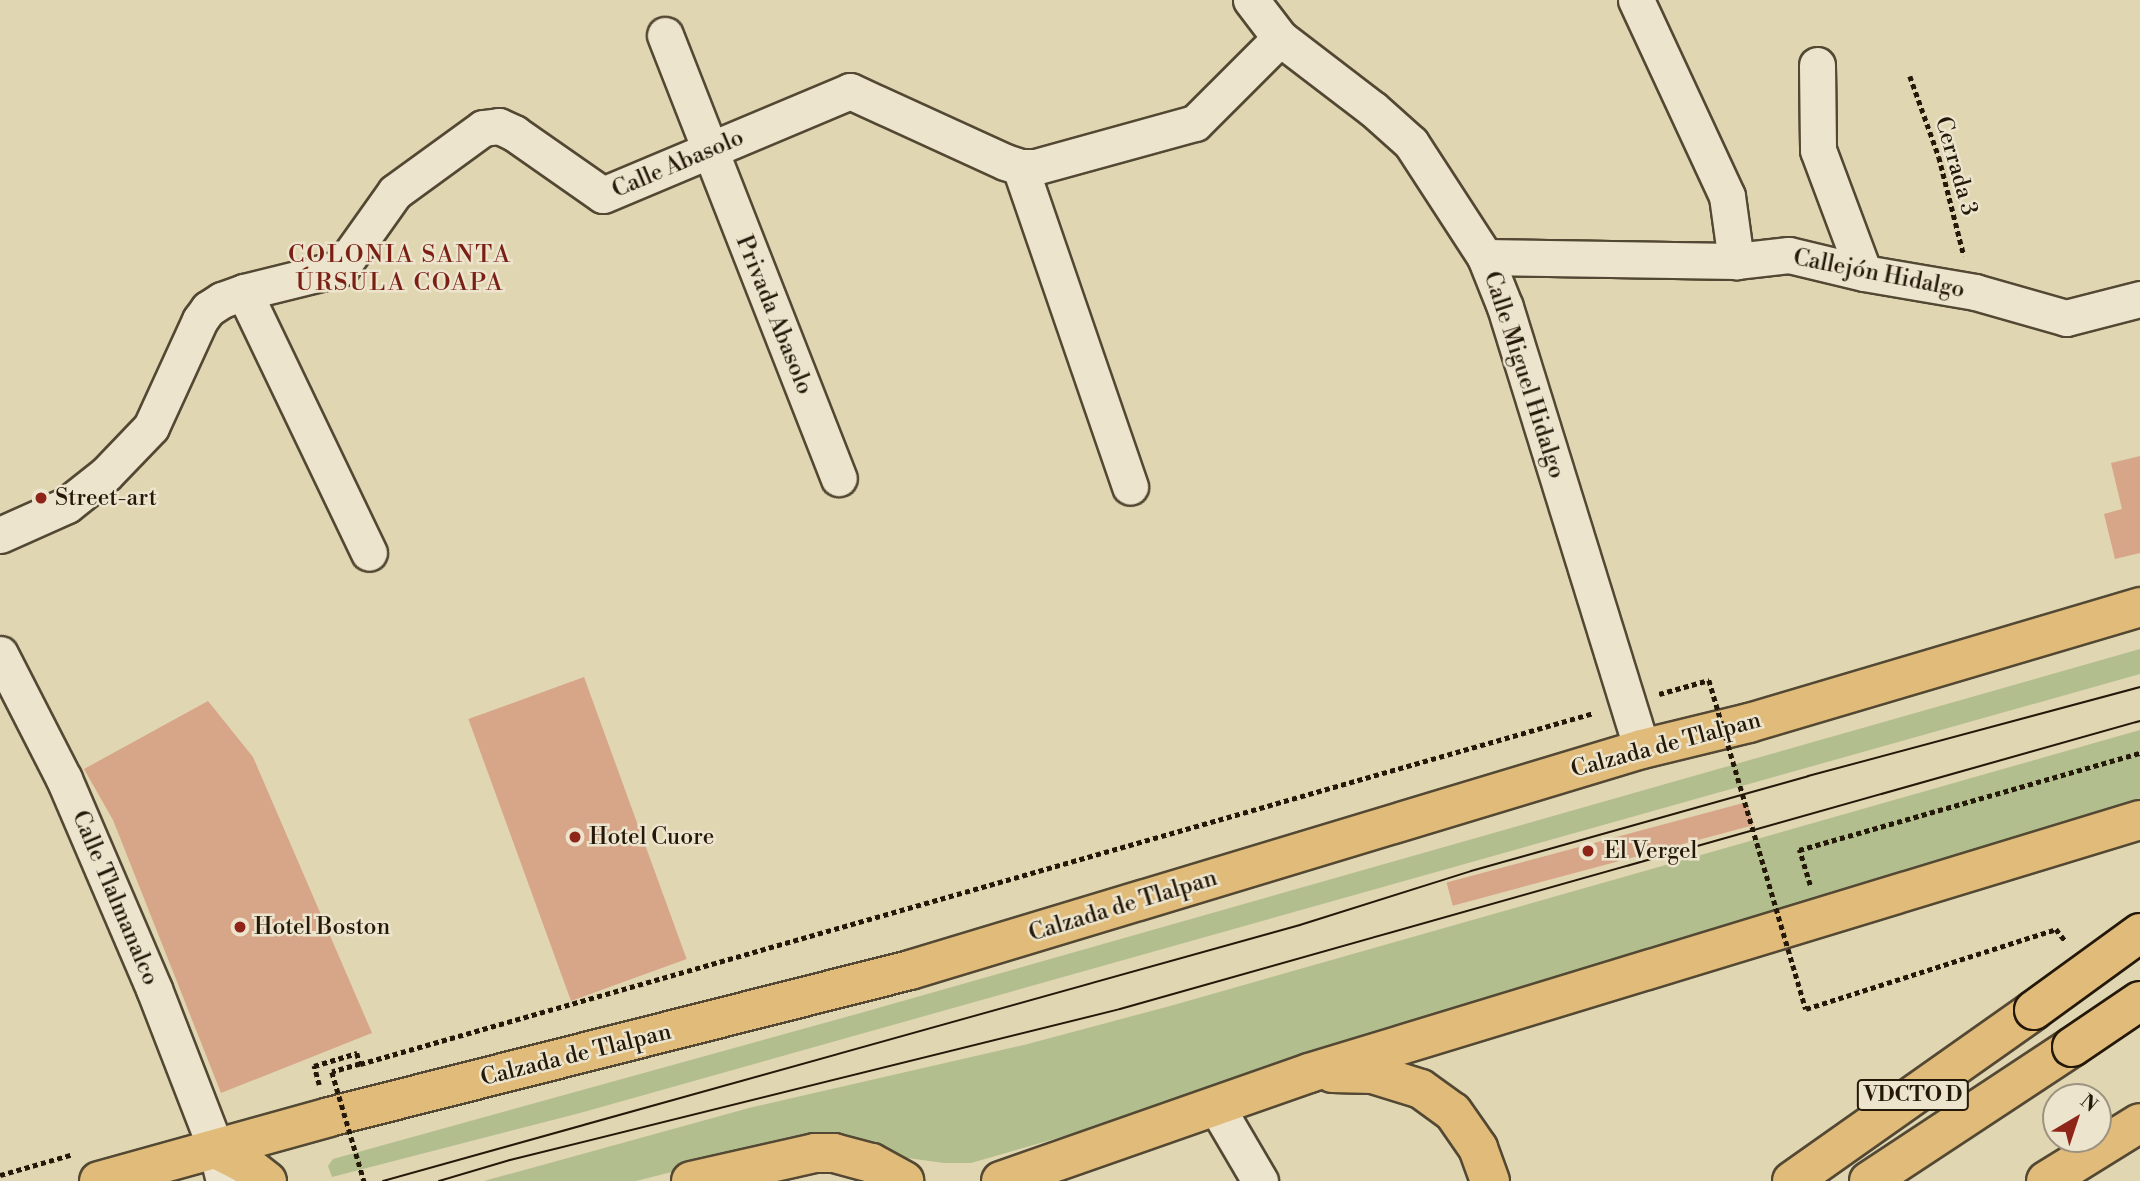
<!DOCTYPE html>
<html>
<head>
<meta charset="utf-8">
<style>
	body { margin:0 }
	#map { position:relative; width:2140px; height:1181px; overflow:hidden; background:#e1d6b2; font-family:"Libre Bodoni",serif }
	div>[style] { position:absolute }
	[style*='--x'] { left:calc(var(--x)*1px); top:calc(var(--y)*1px); width:calc(var(--w)*1px); rotate:calc(var(--a)*1deg) }
	.green>* { inset:0; background:#b2be8d }
	.building>* { inset:0; background:#d7a588; transform-origin:0 0 }
	.path>* { height:4.5px; margin-top:-2.25px; transform-origin:0; background:repeating-linear-gradient(90deg,#241809 0 5px,transparent 0 8.5px) }
	.roads { filter:drop-shadow(2px 0 #534833) drop-shadow(-2px 0 #534833) drop-shadow(0 2px #534833) drop-shadow(0 -2px #534833) }
	.minor>* { height:35px; margin:-17.5px; padding:0 17.5px; transform-origin:17.5px; border-radius:17.5px; background:#ece4cd }
	.major>* { height:38px; margin:-19px; padding:0 19px; transform-origin:19px; border-radius:19px; background:#e0bb79 }
	.highway>* { height:38px; margin:-19px; padding:0 19px; transform-origin:19px; border-radius:19px; background:#e0bb79 }
	.tram>* { height:2px; margin:-1px; padding:0 1px; transform-origin:1px; border-radius:1px; background:#241809 }
	.path-bridge>* { height:4.5px; margin-top:-2.25px; transform-origin:0; background:repeating-linear-gradient(90deg,#241809 0 5px,transparent 0 8.5px) }
	.bridges { filter:drop-shadow(2px 0 #241809) drop-shadow(-2px 0 #241809) drop-shadow(0 2px #241809) drop-shadow(0 -2px #241809) }
	.highway-bridge>* { height:38px; margin:-19px; padding:0 19px; transform-origin:19px; border-radius:19px; background:#e0bb79 }
	.dots>* { width:19px; height:19px; translate:-50% -50%; box-sizing:border-box; border:4px solid #ece4cd; border-radius:50% }
	span { translate:-50% -50%; white-space:nowrap; text-align:center; line-height:1.15; -webkit-text-stroke:5px #ece4cd; paint-order:stroke }
	.shield-label span { padding:2px 5px; background:#ece4cd; border:2px solid; border-radius:5px; -webkit-text-stroke-width:0 }
	.shield-label { font-size:21px; color:#241809; font-weight:700 }
	.street-label { font-size:23px; color:#241809 }
	.poi-label { font-size:23px; color:#241809 }
	.left { translate:0 -50%; text-align:left }
	.neighbourhood-label { font-size:24px; color:#7a1f14; letter-spacing:2px }
	.north { position:absolute; left:2042px; top:1083px; width:70px; height:70px; box-sizing:border-box; background:#ece4cd; border:2px solid #9c927f; border-radius:50%; rotate:39deg; font-size:19px; font-weight:700; line-height:28px; text-align:center; color:#241809 }
	.north::after { content:''; display:block; margin:auto; width:24px; height:32px; background:#8f2418; clip-path:polygon(50% 0,100% 100%,50% 72%,0 100%) }
</style>
</head>
<body>
<div id="map">
	<div class="green">
		<div style="clip-path:polygon(2140px 649px,2140px 674px,580px 1113px,332px 1177px,328px 1166px,333px 1159px,864px 1012px)"></div>
		<div style="clip-path:polygon(2140px 730px,2140px 803px,1145px 1113px,971px 1163px,944px 1163px,791px 1142px,636px 1181px,484px 1181px,749px 1108px,1024px 1045px,1170px 1006px)"></div>
	</div>
	<div class="building">
		<div style="clip-path:polygon(2140px 456px,2140px 553px,2115px 559px,2104px 514px,2122px 509px,2111px 463px)"></div>
		<div style="left:584px;top:677px;width:300px;height:123px;rotate:70deg"></div>
		<div style="clip-path:polygon(208px 701px,253px 757px,372px 1033px,221px 1093px,113px 820px,84px 769px)"></div>
		<div style="left:1747px;top:802px;width:24px;height:311px;rotate:75deg"></div>
	</div>
	<div class="path">
		<div style="--x:1910;--y:76;--w:86;--a:70.3"></div>
		<div style="--x:1939;--y:157;--w:102;--a:75.8"></div>
		<div style="--x:1659;--y:694;--w:52;--a:-15.6"></div>
		<div style="--x:1810;--y:885;--w:37;--a:-107"></div>
		<div style="--x:1799;--y:850;--w:355;--a:-15.9"></div>
		<div style="--x:1806;--y:1009;--w:262;--a:-17.7"></div>
		<div style="--x:2056;--y:929;--w:16;--a:52"></div>
		<div style="--x:360;--y:1064;--w:1283;--a:-15.88"></div>
		<div style="--x:319;--y:1085;--w:20;--a:-105"></div>
		<div style="--x:314;--y:1066;--w:45;--a:-16.8"></div>
		<div style="--x:357;--y:1053;--w:11;--a:75"></div>
		<div style="--x:360;--y:1064;--w:29;--a:164"></div>
		<div style="--x:0;--y:1175;--w:76;--a:-16"></div>
	</div>
	<div class="roads">
		<div class="minor">
			<div style="--x:1251;--y:0;--w:48;--a:52.7"></div>
			<div style="--x:1280;--y:38;--w:117;--a:37.4"></div>
			<div style="--x:1373;--y:109;--w:51;--a:41.8"></div>
			<div style="--x:1411;--y:143;--w:136;--a:57"></div>
			<div style="--x:1485;--y:257;--w:54;--a:68.2"></div>
			<div style="--x:1505;--y:307;--w:463;--a:72.8"></div>
			<div style="--x:1636;--y:0;--w:216;--a:65.1"></div>
			<div style="--x:1727;--y:196;--w:66;--a:82.1"></div>
			<div style="--x:665;--y:35;--w:476;--a:68.6"></div>
			<div style="--x:1817;--y:65;--w:85;--a:89.3"></div>
			<div style="--x:1818;--y:150;--w:131;--a:69.5"></div>
			<div style="--x:1020;--y:167;--w:338;--a:71"></div>
			<div style="--x:1485;--y:257;--w:251;--a:0.9"></div>
			<div style="--x:1736;--y:261;--w:53;--a:-6.5"></div>
			<div style="--x:1789;--y:255;--w:77;--a:13.5"></div>
			<div style="--x:1864;--y:273;--w:113;--a:9.7"></div>
			<div style="--x:1975;--y:292;--w:95;--a:15.9"></div>
			<div style="--x:2066;--y:318;--w:76;--a:-14.4"></div>
			<div style="--x:244;--y:292;--w:289;--a:64.4"></div>
			<div style="--x:0;--y:535;--w:73;--a:-24.1"></div>
			<div style="--x:67;--y:505;--w:50;--a:-38.5"></div>
			<div style="--x:106;--y:474;--w:65;--a:-46.2"></div>
			<div style="--x:151;--y:427;--w:118;--a:-65.4"></div>
			<div style="--x:200;--y:320;--w:14;--a:-54"></div>
			<div style="--x:208;--y:309;--w:17;--a:-33"></div>
			<div style="--x:222;--y:300;--w:23;--a:-20"></div>
			<div style="--x:244;--y:292;--w:100;--a:-13.9"></div>
			<div style="--x:341;--y:268;--w:93;--a:-54.6"></div>
			<div style="--x:395;--y:192;--w:109;--a:-36"></div>
			<div style="--x:483;--y:128;--w:16;--a:-7"></div>
			<div style="--x:499;--y:126;--w:17;--a:25"></div>
			<div style="--x:514;--y:133;--w:108;--a:34.9"></div>
			<div style="--x:603;--y:195;--w:268;--a:-22.8"></div>
			<div style="--x:850;--y:91;--w:170;--a:24.6"></div>
			<div style="--x:1005;--y:162;--w:16;--a:18"></div>
			<div style="--x:1020;--y:167;--w:15;--a:0"></div>
			<div style="--x:1035;--y:167;--w:166;--a:-15.4"></div>
			<div style="--x:1195;--y:123;--w:120;--a:-45"></div>
			<div style="--x:0;--y:654;--w:140;--a:62.9"></div>
			<div style="--x:64;--y:779;--w:228;--a:66.8"></div>
			<div style="--x:154;--y:989;--w:172;--a:68.8"></div>
			<div style="--x:216;--y:1149;--w:33;--a:76"></div>
			<div style="--x:1216;--y:1106;--w:87;--a:59.6"></div>
		</div>
		<div class="major">
			<div style="--x:1332;--y:1073;--w:41;--a:1.4"></div>
			<div style="--x:1373;--y:1074;--w:50;--a:17.4"></div>
			<div style="--x:1421;--y:1089;--w:39;--a:36"></div>
			<div style="--x:1453;--y:1112;--w:44;--a:55.2"></div>
			<div style="--x:1478;--y:1148;--w:35;--a:70"></div>
			<div style="--x:216;--y:1149;--w:33;--a:27"></div>
			<div style="--x:245;--y:1164;--w:28;--a:38"></div>
			<div style="--x:99;--y:1181;--w:239;--a:-15.5"></div>
			<div style="--x:329;--y:1117;--w:599;--a:-14.2"></div>
			<div style="--x:910;--y:970;--w:765;--a:-16.8"></div>
			<div style="--x:1642;--y:749;--w:110;--a:-13.7"></div>
			<div style="--x:1749;--y:723;--w:408;--a:-16.5"></div>
			<div style="--x:691;--y:1181;--w:127;--a:-12.7"></div>
			<div style="--x:815;--y:1153;--w:19;--a:0"></div>
			<div style="--x:834;--y:1153;--w:39;--a:15"></div>
			<div style="--x:872;--y:1163;--w:37;--a:29"></div>
			<div style="--x:1001;--y:1181;--w:326;--a:-19.3"></div>
			<div style="--x:1309;--y:1073;--w:869;--a:-16.93"></div>
			<div style="--x:2046;--y:1181;--w:110;--a:-31.7"></div>
		</div>
		<div class="highway">
			<div style="--x:1792;--y:1181;--w:296;--a:-35.2"></div>
			<div style="--x:1869;--y:1181;--w:243;--a:-33.4"></div>
		</div>
	</div>
	<div class="tram">
		<div style="--x:383;--y:1181;--w:952;--a:-15.6"></div>
		<div style="--x:1300;--y:925;--w:179;--a:-17.5"></div>
		<div style="--x:1471;--y:871;--w:350;--a:-15.7"></div>
		<div style="--x:1808;--y:776;--w:344;--a:-15"></div>
		<div style="--x:439;--y:1181;--w:74;--a:-16.5"></div>
		<div style="--x:510;--y:1160;--w:628;--a:-13.9"></div>
		<div style="--x:1120;--y:1009;--w:1060;--a:-15.77"></div>
	</div>
	<div class="path-bridge">
		<div style="--x:1709;--y:680;--w:343;--a:73.6"></div>
		<div style="--x:332;--y:1072;--w:114;--a:73.6"></div>
	</div>
	<div class="bridges">
		<div class="highway-bridge">
			<div style="--x:2034;--y:1010;--w:131;--a:-36"></div>
			<div style="--x:2072;--y:1047;--w:82;--a:-34.1"></div>
		</div>
	</div>
	<div class="dots">
		<div style="left:41px;top:498px;background:#8f2418"></div>
		<div style="left:575px;top:837px;background:#8f2418"></div>
		<div style="left:1588px;top:851px;background:#8f2418"></div>
		<div style="left:240px;top:927px;background:#8f2418"></div>
	</div>
	<div class="shield-label">
		<span style="left:1913px;top:1095px">VDCTO D</span>
	</div>
	<div class="street-label">
		<span style="left:678px;top:164px;rotate:-23deg">Calle Abasolo</span>
		<span style="left:1956px;top:166px;rotate:74deg">Cerrada 3</span>
		<span style="left:1879px;top:274px;rotate:11deg">Callejón Hidalgo</span>
		<span style="left:774px;top:315px;rotate:68deg">Privada Abasolo</span>
		<span style="left:1524px;top:375px;rotate:72deg">Calle Miguel Hidalgo</span>
		<span style="left:1666px;top:745px;rotate:-15deg">Calzada de Tlalpan</span>
		<span style="left:115px;top:898px;rotate:67deg">Calle Tlalmanalco</span>
		<span style="left:1123px;top:906px;rotate:-17deg">Calzada de Tlalpan</span>
		<span style="left:576px;top:1055px;rotate:-14deg">Calzada de Tlalpan</span>
	</div>
	<div class="poi-label">
		<span class="left" style="left:55px;top:498px">Street-art</span>
		<span class="left" style="left:589px;top:837px">Hotel Cuore</span>
		<span class="left" style="left:1604px;top:851px">El Vergel</span>
		<span class="left" style="left:254px;top:927px">Hotel Boston</span>
	</div>
	<div class="neighbourhood-label">
		<span style="left:400px;top:270px">COLONIA SANTA<br>ÚRSULA COAPA</span>
	</div>
	<div class="north">N</div>
</div>
</body>
</html>
